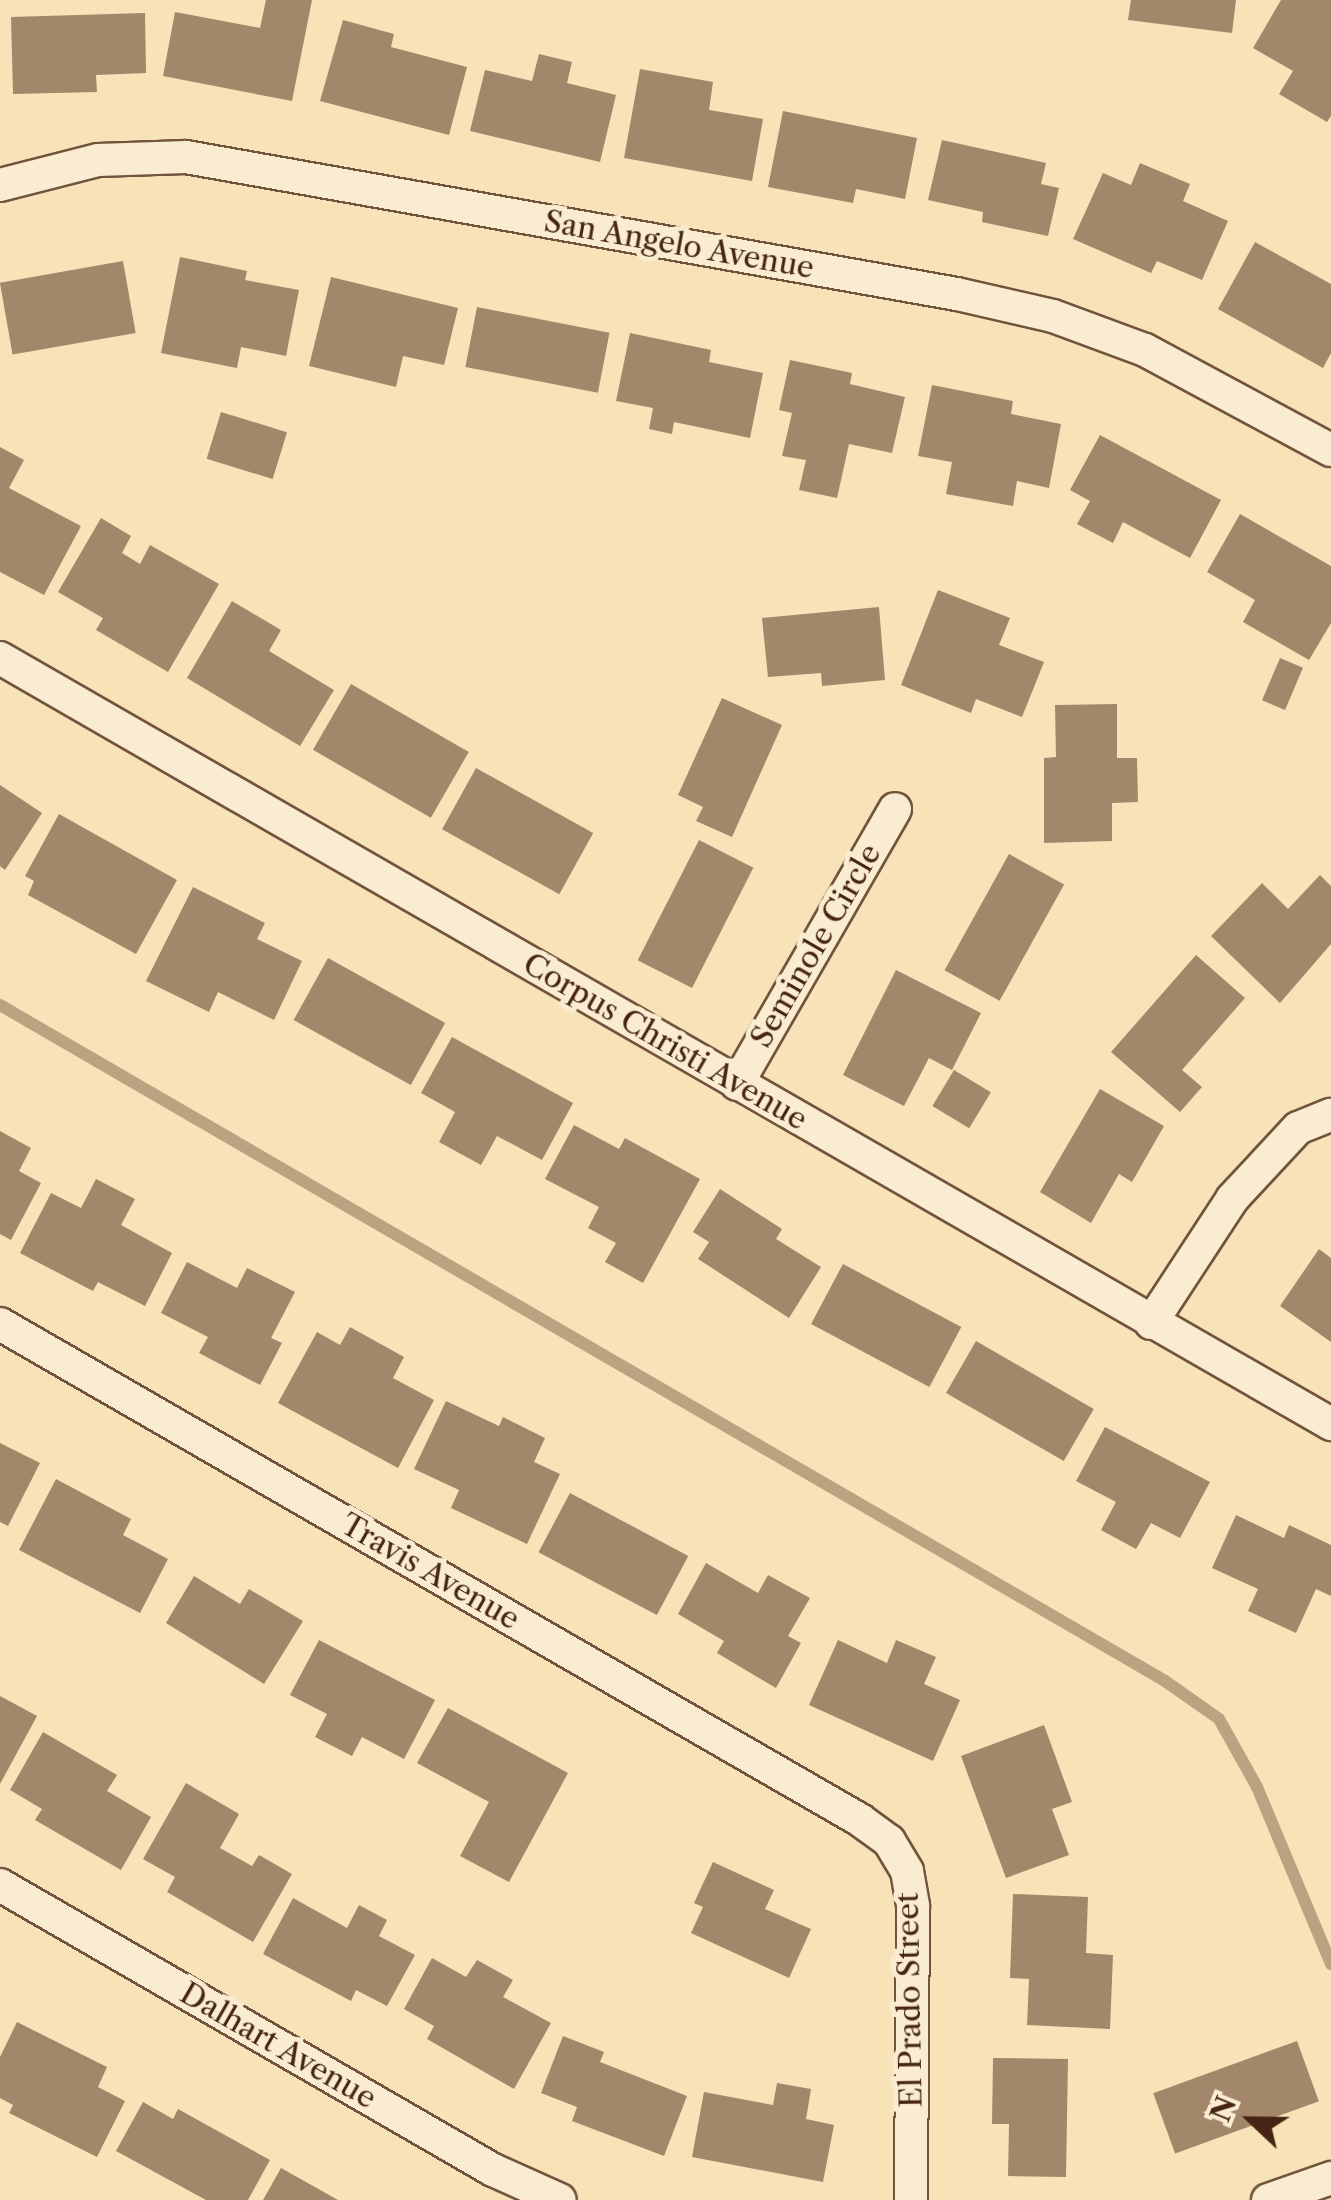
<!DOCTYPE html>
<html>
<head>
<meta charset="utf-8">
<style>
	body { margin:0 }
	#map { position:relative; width:1331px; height:2200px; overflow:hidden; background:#f8e2b7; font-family:"Libre Caslon Text",serif }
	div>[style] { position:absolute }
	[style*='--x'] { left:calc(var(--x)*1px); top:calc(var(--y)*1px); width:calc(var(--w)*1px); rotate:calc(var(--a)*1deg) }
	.stream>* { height:12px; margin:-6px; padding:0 6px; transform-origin:6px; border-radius:6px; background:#bba280 }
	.building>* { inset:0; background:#a3876a; transform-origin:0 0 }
	.roads { filter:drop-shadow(2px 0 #72543e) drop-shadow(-2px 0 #72543e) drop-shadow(0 2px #72543e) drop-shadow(0 -2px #72543e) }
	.minor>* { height:32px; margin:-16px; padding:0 16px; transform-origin:16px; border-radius:16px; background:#faecd0 }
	span { translate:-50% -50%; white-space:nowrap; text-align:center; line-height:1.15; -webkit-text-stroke:10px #faecd0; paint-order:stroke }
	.street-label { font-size:30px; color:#462516 }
	.north { position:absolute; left:1201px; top:2070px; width:100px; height:100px; -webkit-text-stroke:8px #faecd0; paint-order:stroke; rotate:292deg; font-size:28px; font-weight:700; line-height:40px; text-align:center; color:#462516 }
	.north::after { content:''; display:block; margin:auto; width:35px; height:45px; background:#462516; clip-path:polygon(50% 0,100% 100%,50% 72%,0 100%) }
</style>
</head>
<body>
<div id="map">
	<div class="stream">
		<div style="--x:0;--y:1005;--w:1347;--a:30.12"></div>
		<div style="--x:1165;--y:1681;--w:66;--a:35.1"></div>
		<div style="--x:1219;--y:1719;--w:78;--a:60.8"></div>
		<div style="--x:1257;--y:1787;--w:192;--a:67.3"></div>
	</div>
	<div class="building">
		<div style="clip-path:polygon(266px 0,312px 0,292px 101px,163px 76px,175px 12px,260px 28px)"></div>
		<div style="clip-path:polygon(1131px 0,1236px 0,1232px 33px,1128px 20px)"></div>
		<div style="clip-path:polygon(1281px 0,1331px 0,1331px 116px,1327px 122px,1279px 94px,1293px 71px,1253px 48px)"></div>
		<div style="clip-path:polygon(145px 13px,146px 73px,96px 75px,97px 92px,13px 94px,11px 17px)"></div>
		<div style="clip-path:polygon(343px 20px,394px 34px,391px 47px,467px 67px,449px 135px,320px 101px)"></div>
		<div style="clip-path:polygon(539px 54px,572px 62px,567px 83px,616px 95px,600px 162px,470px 131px,485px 70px,532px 81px)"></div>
		<div style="clip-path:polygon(640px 69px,713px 82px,709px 110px,763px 119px,752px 181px,624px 158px)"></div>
		<div style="clip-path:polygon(783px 111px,917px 138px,905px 199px,856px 189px,853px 203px,768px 187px)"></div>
		<div style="clip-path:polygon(942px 140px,1046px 163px,1041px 184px,1059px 188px,1048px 236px,982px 222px,983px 212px,928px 200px)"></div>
		<div style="clip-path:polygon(1140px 163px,1190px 184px,1183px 201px,1228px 221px,1202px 280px,1157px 261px,1151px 273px,1073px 239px,1103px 173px,1131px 185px)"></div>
		<div style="clip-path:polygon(1255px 242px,1331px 284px,1331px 353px,1323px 368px,1218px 309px)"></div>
		<div style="clip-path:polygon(180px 257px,247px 271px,245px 280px,299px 290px,286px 356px,241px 347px,237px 368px,161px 353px)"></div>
		<div style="left:123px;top:261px;width:73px;height:125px;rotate:80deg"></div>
		<div style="clip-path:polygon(331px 277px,458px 308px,444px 365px,403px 356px,396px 387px,309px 366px)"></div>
		<div style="left:477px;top:307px;width:135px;height:61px;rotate:11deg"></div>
		<div style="clip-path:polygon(630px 333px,711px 350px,709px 362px,763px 373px,750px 438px,674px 422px,672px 434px,649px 429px,653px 408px,616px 401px)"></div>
		<div style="clip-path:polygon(790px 360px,852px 373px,850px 384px,905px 397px,892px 453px,849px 444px,837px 498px,799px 490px,806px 460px,782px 456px,792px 413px,779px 410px)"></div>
		<div style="clip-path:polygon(932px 385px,1013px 401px,1011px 414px,1061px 424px,1049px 488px,1017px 481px,1013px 506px,946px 494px,952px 462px,918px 456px)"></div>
		<div style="left:221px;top:412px;width:69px;height:49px;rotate:17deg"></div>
		<div style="clip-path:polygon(1100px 435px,1221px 500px,1190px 558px,1123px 522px,1113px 543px,1077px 524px,1090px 501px,1070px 490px)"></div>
		<div style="clip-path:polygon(0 447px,24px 460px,9px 488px,81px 526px,44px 595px,0 572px)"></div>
		<div style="clip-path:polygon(1240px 514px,1331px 566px,1331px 623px,1309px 660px,1243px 622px,1255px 600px,1207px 572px)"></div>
		<div style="clip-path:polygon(101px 518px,131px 536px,122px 553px,140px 564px,150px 545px,219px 584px,168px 672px,96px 630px,103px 618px,58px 592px)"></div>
		<div style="clip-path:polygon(938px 590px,1010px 618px,999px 645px,1044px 662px,1022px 717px,976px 699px,971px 713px,901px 685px)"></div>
		<div style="clip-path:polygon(232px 601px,281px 630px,269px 651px,334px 690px,300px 746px,187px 678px)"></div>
		<div style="clip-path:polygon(879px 607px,885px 680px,822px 686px,821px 673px,768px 677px,762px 618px)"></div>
		<div style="left:1280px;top:658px;width:25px;height:46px;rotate:23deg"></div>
		<div style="left:351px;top:684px;width:136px;height:76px;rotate:30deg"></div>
		<div style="clip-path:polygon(722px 698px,782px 725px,732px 837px,696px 821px,703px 807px,678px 795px)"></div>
		<div style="clip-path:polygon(1117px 704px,1117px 758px,1137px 758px,1138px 802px,1112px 803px,1112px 841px,1044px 843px,1044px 758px,1056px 757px,1055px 705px)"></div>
		<div style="left:476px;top:768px;width:134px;height:70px;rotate:29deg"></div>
		<div style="clip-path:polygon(0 785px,42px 813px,5px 870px,0 866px)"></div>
		<div style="clip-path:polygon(59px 814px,177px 880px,136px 954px,28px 895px,34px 881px,25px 876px)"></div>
		<div style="left:699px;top:840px;width:61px;height:135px;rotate:27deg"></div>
		<div style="left:1009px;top:854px;width:63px;height:133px;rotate:29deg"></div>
		<div style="clip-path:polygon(1320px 875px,1331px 886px,1331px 944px,1280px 1003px,1211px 936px,1262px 883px,1288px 909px)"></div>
		<div style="clip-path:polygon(193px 887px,265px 923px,257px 939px,302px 961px,274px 1020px,218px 992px,209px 1012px,146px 981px)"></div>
		<div style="clip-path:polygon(1196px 955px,1245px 998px,1182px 1070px,1202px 1087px,1180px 1112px,1111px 1052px)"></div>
		<div style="left:328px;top:958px;width:134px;height:71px;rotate:29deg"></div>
		<div style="clip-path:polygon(896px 970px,981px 1013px,952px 1070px,929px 1058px,904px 1106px,843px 1075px)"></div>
		<div style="clip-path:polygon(452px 1037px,573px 1103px,542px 1160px,497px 1136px,481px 1165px,439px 1142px,455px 1112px,421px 1093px)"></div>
		<div style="left:954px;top:1070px;width:43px;height:42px;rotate:31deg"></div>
		<div style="clip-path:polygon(1100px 1089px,1164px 1126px,1132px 1182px,1119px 1174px,1091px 1223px,1040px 1192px)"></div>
		<div style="clip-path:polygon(574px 1125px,619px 1149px,625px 1138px,700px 1179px,643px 1283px,605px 1262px,616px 1243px,588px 1228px,599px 1207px,545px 1179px)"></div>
		<div style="clip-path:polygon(0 1131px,31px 1148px,19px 1171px,41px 1183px,11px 1240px,0 1234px)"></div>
		<div style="clip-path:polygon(96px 1179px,135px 1199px,121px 1225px,172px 1253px,145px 1306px,98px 1282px,93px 1291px,20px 1253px,51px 1193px,81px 1208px)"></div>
		<div style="clip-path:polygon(720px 1189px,782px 1229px,776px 1239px,821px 1267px,789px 1318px,698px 1259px,709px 1242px,693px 1232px)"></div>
		<div style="clip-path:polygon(1319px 1249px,1331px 1258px,1331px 1342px,1280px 1306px)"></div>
		<div style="clip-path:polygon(187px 1262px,237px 1288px,247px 1268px,295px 1292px,271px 1338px,282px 1343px,260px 1385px,199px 1353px,208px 1337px,161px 1313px)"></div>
		<div style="left:843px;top:1264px;width:134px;height:68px;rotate:28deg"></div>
		<div style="clip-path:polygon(350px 1327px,404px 1357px,393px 1378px,434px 1400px,398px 1468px,278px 1403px,317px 1332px,340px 1345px)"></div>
		<div style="left:976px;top:1341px;width:136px;height:60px;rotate:30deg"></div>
		<div style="clip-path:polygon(446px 1401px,499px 1426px,503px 1417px,545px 1438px,534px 1462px,560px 1474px,527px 1544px,451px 1508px,459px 1490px,414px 1469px)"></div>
		<div style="clip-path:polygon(1105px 1427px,1210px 1482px,1180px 1538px,1151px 1523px,1136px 1549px,1101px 1530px,1116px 1502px,1076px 1481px)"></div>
		<div style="clip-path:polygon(0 1443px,40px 1463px,8px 1526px,0 1522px)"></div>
		<div style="clip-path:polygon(56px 1479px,131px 1519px,123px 1535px,168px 1559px,140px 1613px,19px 1550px)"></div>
		<div style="left:570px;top:1493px;width:134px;height:67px;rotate:28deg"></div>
		<div style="clip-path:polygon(1236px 1515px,1284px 1538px,1289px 1525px,1331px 1545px,1331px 1596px,1316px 1589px,1296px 1633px,1248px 1611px,1258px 1589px,1212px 1568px)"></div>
		<div style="clip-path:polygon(706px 1563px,758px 1593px,768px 1575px,810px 1598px,788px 1636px,801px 1643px,776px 1688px,717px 1653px,724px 1641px,678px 1614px)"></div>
		<div style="clip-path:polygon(194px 1576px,240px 1604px,249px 1589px,303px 1621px,264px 1684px,166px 1623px)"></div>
		<div style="clip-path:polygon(319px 1640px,435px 1700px,404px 1759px,362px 1737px,352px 1756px,315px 1737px,327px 1714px,290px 1695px)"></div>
		<div style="clip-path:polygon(838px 1640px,887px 1663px,896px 1640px,936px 1657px,924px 1684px,960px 1700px,933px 1761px,809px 1705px)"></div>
		<div style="clip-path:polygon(0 1696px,37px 1716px,0 1784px)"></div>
		<div style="clip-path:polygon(448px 1708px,568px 1773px,509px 1882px,460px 1856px,489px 1802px,417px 1763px)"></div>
		<div style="clip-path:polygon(1044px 1725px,1072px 1802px,1052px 1809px,1069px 1855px,1006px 1878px,961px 1756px)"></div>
		<div style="clip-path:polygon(43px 1732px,117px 1775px,107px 1791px,151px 1817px,121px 1870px,35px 1820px,42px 1809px,10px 1790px)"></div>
		<div style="clip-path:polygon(186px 1783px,239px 1814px,220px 1848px,252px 1866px,259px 1855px,292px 1874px,253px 1942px,167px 1892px,175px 1877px,143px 1859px)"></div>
		<div style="clip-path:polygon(713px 1862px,774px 1890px,765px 1909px,811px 1929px,789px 1978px,691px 1933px,703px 1907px,694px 1903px)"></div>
		<div style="clip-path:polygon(1013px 1894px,1088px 1897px,1086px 1953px,1113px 1955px,1110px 2029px,1027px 2025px,1029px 1979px,1010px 1978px)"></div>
		<div style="clip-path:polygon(293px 1898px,347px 1928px,359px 1905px,387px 1920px,379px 1936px,415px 1955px,387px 2006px,356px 1990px,351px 2001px,263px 1954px)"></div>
		<div style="clip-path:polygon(432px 1958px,466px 1977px,477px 1960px,513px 1980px,503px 1997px,551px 2023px,514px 2089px,427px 2039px,434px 2026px,404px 2009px)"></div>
		<div style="clip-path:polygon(17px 2022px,107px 2067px,98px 2087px,125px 2101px,97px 2157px,9px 2113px,13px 2105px,0 2098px,0 2057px)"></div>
		<div style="clip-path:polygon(563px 2036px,604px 2052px,600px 2062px,687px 2096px,664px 2156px,572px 2121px,577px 2107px,541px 2093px)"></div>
		<div style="left:1297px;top:2041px;width:64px;height:153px;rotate:70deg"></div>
		<div style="clip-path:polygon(993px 2058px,1068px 2059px,1066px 2177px,1008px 2176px,1009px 2124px,992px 2124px)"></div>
		<div style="clip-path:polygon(777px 2083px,811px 2089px,806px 2119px,834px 2125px,823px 2182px,692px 2157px,704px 2092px,773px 2105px)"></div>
		<div style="clip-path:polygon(143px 2102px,173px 2119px,178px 2109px,270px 2160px,248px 2200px,206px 2200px,116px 2151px)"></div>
		<div style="clip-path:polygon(281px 2168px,338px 2200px,263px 2200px)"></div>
	</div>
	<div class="roads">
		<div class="minor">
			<div style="--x:0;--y:185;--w:101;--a:-14.3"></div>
			<div style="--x:98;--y:160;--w:88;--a:-2"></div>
			<div style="--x:186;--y:157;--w:783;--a:10.08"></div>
			<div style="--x:957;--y:294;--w:98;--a:12.9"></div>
			<div style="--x:1053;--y:316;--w:98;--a:20.3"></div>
			<div style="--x:1145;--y:350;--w:211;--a:28.3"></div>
			<div style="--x:0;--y:658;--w:1536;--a:29.92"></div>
			<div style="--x:737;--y:1084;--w:317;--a:-60.1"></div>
			<div style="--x:1151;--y:1323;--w:148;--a:-56.8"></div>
			<div style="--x:1232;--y:1199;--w:97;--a:-47.1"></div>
			<div style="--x:1298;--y:1128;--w:35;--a:-22"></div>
			<div style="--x:0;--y:1324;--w:993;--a:29.97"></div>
			<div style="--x:860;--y:1820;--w:36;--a:36"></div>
			<div style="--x:889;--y:1841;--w:35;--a:59"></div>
			<div style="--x:907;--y:1871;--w:36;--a:80"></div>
			<div style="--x:913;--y:1906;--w:294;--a:90.4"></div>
			<div style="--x:0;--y:1885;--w:569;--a:30.03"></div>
			<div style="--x:493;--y:2170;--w:73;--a:24.1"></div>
			<div style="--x:1268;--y:2200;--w:67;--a:-19.2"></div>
		</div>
	</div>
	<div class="street-label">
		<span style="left:679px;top:245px;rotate:10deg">San Angelo Avenue</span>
		<span style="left:816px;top:946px;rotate:-60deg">Seminole Circle</span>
		<span style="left:665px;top:1042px;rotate:30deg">Corpus Christi Avenue</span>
		<span style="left:430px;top:1572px;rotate:30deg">Travis Avenue</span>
		<span style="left:910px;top:2000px;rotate:-91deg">El Prado Street</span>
		<span style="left:278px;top:2046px;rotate:30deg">Dalhart Avenue</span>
	</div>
	<div class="north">N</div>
</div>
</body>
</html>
